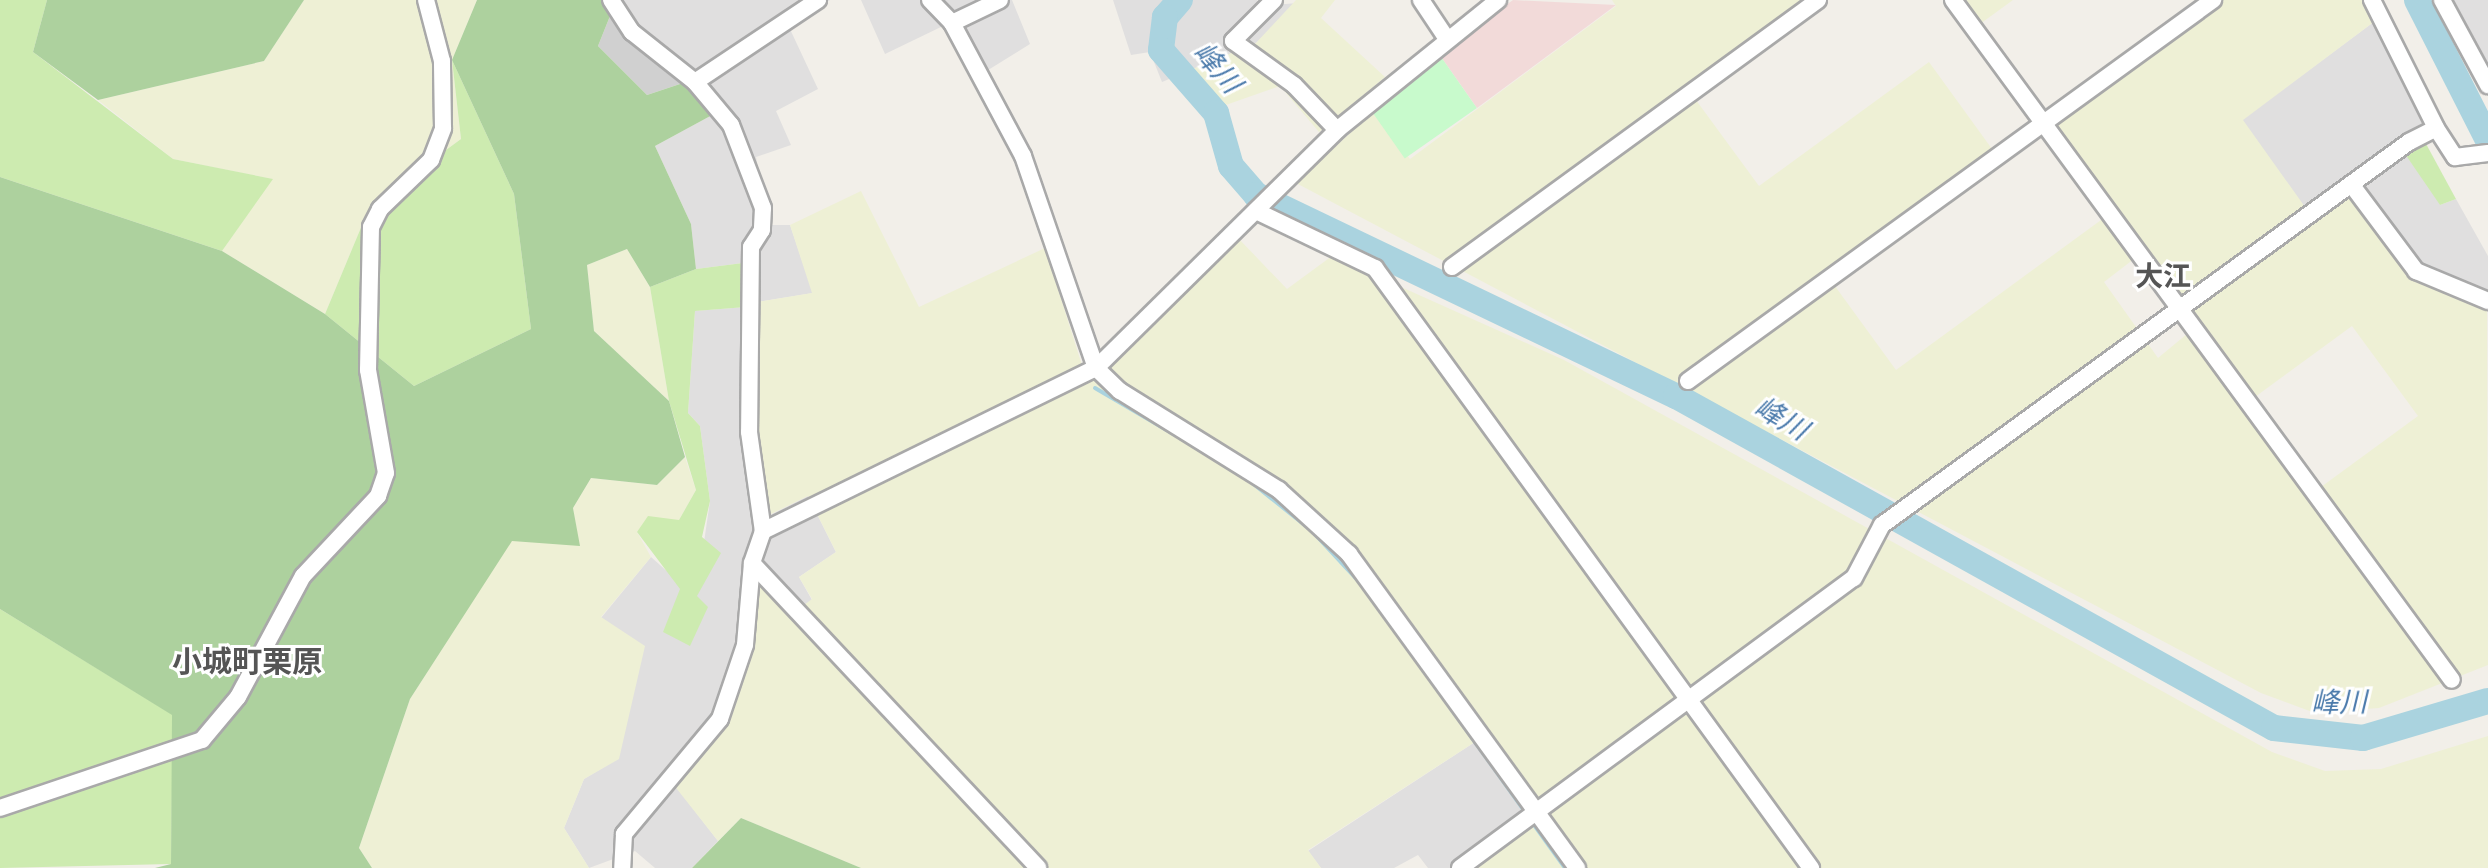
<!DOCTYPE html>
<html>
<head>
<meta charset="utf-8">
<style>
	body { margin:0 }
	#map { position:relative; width:2488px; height:868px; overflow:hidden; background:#f2efe9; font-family:"DM Sans","Noto Sans JP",sans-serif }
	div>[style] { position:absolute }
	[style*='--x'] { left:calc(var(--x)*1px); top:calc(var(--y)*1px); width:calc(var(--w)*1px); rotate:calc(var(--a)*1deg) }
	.residential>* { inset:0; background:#e0dfdf }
	.commercial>* { inset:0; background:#f2dad9 }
	.religious>* { inset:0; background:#d0d0d0 }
	.farmland>* { inset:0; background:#eef0d5 }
	.grass>* { inset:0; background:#cdebb0 }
	.forest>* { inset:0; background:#add19e }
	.park>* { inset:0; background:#c8facc; transform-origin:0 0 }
	.stream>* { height:4px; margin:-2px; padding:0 2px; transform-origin:2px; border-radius:2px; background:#aad3df }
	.river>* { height:26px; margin:-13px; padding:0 13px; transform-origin:13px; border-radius:13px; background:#aad3df }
	.roads { filter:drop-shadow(2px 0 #a9a9a9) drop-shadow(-2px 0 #a9a9a9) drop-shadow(0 2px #a9a9a9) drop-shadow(0 -2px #a9a9a9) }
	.minor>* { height:16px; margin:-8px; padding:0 8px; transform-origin:8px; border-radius:8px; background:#fff }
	span { translate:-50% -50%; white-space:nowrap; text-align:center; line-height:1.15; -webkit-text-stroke:6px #fff; paint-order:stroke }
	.water-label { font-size:28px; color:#4a7aab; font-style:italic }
	.neighbourhood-label { font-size:28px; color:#555; font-weight:700 }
	.quarter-label { font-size:30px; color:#555; font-weight:700 }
</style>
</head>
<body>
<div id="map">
	<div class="residential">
		<div style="clip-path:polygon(608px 0,830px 0,789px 27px,818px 89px,776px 111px,791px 145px,756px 157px,769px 225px,790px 225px,813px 293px,757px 302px,768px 516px,808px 496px,836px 552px,799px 577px,812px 600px,792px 614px,755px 574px,747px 667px,728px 719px,674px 784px,718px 841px,692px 868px,655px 868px,635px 851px,589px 868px,564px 828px,584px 779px,619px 758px,601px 618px,651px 557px,696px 597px,710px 501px,700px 426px,688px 413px,695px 311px,746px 307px,743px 263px,696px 269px,691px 224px,655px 146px,714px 114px,628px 35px)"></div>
		<div style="clip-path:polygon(861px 0,1012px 0,1030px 44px,972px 80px,943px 26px,885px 54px)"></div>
		<div style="clip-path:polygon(1113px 0,1257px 0,1262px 6px,1298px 3px,1256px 43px,1162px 82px,1150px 52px,1131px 55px)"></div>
		<div style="clip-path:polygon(2451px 0,2488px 0,2488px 69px)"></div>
		<div style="clip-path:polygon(2375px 21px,2431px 138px,2425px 142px,2440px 205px,2456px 199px,2488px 256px,2488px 307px,2444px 293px,2310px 215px,2242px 120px)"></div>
		<div style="clip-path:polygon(1478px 740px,1533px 817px,1463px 868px,1428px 868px,1418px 855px,1394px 868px,1321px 868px,1308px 851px)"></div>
	</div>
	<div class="commercial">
		<div style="clip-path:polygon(1513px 0,1616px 5px,1477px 108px,1439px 54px)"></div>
	</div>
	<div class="religious">
		<div style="clip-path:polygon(612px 11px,628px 35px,683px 83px,647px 95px,598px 46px)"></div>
	</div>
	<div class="farmland">
		<div style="clip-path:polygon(304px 0,477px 0,452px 60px,461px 139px,370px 206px,325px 314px,222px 251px,272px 179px,173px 159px,98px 100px,264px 61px)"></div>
		<div style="clip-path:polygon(1296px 0,1335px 0,1321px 18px,1385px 77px,1319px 132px,1280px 86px,1223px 106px,1185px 72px,1256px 43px)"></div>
		<div style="clip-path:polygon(evenodd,1612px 0,1824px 0,1693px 96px,1759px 186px,1929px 62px,2000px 160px,1832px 282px,1896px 370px,2112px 212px,2044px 118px,2206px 0,2362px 0,2375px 21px,2243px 120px,2310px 214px,2350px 191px,2413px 273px,2444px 293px,2487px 302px,2488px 665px,2379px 708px,2315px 713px,2261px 693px,1296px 183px,1373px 112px,1410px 159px,1616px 6px,1612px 0,2143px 252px,2199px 324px,2158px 358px,2104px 282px,2143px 252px,1612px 0,2352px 326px,2418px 416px,2321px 487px,2255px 397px,2352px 326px)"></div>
		<div style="clip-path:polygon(1962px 0,2013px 0,1980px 24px)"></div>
		<div style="clip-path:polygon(861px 191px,919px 307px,1045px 248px,1087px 381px,1122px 357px,1239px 239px,1287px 289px,1332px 256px,1564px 360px,2272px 752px,2325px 771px,2381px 769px,2488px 736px,2488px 868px,1463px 868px,1533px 817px,1478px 740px,1308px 850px,1321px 868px,861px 868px,741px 818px,718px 841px,673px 784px,728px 719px,747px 667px,755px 573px,792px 614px,812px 599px,799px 577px,836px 552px,808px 496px,767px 516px,755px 473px,757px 302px,812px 293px,790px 225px)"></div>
		<div style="clip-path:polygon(627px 249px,650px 287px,669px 401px,594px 331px,587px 265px)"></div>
		<div style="clip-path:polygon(685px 457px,696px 490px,679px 520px,637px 532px,651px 557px,601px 617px,645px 646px,619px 759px,584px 779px,564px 828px,589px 868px,372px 868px,359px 848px,410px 699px,512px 540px,579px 545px,573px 508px,591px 478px,657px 485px)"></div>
	</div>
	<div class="grass">
		<div style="clip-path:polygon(0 0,47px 0,33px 52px,173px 159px,273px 179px,222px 251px,0 177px)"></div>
		<div style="clip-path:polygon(452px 60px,514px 194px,531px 329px,414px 386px,325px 314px,370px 206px,461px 139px)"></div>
		<div style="clip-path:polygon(2425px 142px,2456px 199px,2440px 205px,2403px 151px)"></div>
		<div style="clip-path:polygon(743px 263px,746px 307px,695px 311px,688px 413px,700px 426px,710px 501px,702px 537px,721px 553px,697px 596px,708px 607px,690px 646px,663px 632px,680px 589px,637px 532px,648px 516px,679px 520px,696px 490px,669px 401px,650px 287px,696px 269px)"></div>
		<div style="clip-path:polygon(0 609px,173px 715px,171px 864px,0 868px)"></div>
	</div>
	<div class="forest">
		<div style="clip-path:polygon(47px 0,304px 0,264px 61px,98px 100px,33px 52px)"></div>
		<div style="clip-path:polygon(477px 0,608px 0,612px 11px,598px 46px,647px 95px,683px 83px,714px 114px,655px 146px,691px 224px,696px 269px,650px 287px,627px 249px,587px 265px,594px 331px,669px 401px,685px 457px,657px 485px,591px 478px,573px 508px,580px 546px,512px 541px,410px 699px,359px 848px,372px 868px,155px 868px,171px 864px,172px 715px,0 609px,0 177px,222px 251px,325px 314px,414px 386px,531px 329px,514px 194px,452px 60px)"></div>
		<div style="clip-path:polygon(741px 818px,861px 868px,692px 868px)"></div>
	</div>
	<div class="park">
		<div style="left:1439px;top:54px;width:66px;height:88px;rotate:55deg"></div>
	</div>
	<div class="stream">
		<div style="--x:1095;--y:388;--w:93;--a:30.4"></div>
		<div style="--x:1251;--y:482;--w:77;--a:38.7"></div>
		<div style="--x:1311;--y:530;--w:78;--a:47.1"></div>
		<div style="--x:1402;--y:640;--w:211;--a:54.4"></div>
		<div style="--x:1532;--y:822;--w:57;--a:54.3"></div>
	</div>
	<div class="river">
		<div style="--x:1180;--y:0;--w:23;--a:131"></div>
		<div style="--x:1165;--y:17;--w:33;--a:97"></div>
		<div style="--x:1161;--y:50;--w:84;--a:48.9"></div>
		<div style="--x:1216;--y:113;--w:55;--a:74.2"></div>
		<div style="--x:1231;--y:166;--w:38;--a:49"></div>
		<div style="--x:1256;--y:195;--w:466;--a:25.6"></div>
		<div style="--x:1676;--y:396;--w:684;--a:29.04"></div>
		<div style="--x:2274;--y:728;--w:90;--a:6.4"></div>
		<div style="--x:2363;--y:738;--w:130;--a:-16.5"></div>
		<div style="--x:2417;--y:0;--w:157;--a:63.1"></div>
	</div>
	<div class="roads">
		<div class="minor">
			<div style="--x:611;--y:0;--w:38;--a:57"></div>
			<div style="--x:632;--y:32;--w:80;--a:38.4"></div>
			<div style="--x:695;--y:82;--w:56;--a:50.1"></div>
			<div style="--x:731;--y:125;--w:89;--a:68.9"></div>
			<div style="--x:763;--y:208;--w:22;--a:93"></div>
			<div style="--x:762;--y:230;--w:20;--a:123"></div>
			<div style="--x:751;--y:247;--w:185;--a:90.6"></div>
			<div style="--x:749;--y:432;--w:100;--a:82"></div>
			<div style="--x:763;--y:531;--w:34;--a:109"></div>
			<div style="--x:752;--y:563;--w:82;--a:94.9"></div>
			<div style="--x:745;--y:645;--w:78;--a:108.7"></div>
			<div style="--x:720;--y:719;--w:150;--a:129.9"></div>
			<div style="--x:624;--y:834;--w:34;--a:93"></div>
			<div style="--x:930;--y:0;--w:32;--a:46"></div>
			<div style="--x:952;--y:23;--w:151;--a:61.9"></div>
			<div style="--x:1023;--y:156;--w:224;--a:71"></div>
			<div style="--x:1096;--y:368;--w:33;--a:44"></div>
			<div style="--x:1120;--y:391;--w:187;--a:31.9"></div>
			<div style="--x:1279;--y:490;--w:95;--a:42.4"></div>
			<div style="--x:1349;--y:554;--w:388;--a:54"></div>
			<div style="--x:1274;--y:0;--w:58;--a:135"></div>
			<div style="--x:1233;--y:41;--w:75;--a:35.8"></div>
			<div style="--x:1294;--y:85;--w:62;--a:46.3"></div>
			<div style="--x:1421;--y:0;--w:47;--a:56.3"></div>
			<div style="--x:1953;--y:0;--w:843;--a:53.73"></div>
			<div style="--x:2372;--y:0;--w:143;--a:63.4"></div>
			<div style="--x:2442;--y:0;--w:97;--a:61.6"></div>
			<div style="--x:952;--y:23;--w:53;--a:-25.6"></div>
			<div style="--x:695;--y:82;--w:148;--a:-33.7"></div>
			<div style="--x:2351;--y:184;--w:109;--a:53.2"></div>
			<div style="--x:2416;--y:271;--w:78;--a:22.6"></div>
			<div style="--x:1256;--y:211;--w:132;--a:25.6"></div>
			<div style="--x:1375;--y:268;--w:742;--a:54"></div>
			<div style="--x:1452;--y:267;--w:453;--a:-36.1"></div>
			<div style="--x:1688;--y:381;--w:649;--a:-35.97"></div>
			<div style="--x:763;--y:531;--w:371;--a:-26.1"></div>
			<div style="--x:1096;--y:368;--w:339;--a:-44.6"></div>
			<div style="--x:1337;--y:130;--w:207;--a:-38.9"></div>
			<div style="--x:752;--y:563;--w:418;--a:46.8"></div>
			<div style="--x:0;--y:808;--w:213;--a:-18.6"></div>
			<div style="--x:202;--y:740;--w:56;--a:-50.1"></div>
			<div style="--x:238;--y:697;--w:137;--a:-61.8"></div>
			<div style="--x:303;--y:576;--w:110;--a:-46.8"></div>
			<div style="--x:378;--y:496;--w:24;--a:-71"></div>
			<div style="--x:386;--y:473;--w:105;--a:-99.9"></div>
			<div style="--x:368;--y:370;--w:143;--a:-88.8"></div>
			<div style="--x:371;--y:227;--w:20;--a:-63"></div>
			<div style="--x:380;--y:209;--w:71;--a:-43.9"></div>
			<div style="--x:431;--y:160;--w:34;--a:-69"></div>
			<div style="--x:443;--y:128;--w:67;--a:-90.9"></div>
			<div style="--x:442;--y:61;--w:63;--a:-104.7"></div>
			<div style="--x:1460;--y:868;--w:489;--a:-36.4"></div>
			<div style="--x:1854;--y:578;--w:60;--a:-62.2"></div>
			<div style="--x:1882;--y:525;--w:651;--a:-36.01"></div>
			<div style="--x:2409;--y:142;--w:30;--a:-27"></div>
			<div style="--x:2436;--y:128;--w:35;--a:57"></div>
			<div style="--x:2455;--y:157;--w:33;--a:-7"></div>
		</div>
	</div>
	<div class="water-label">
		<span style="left:1217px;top:68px;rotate:49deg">峰川</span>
		<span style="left:1781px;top:419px;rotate:30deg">峰川</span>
		<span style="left:2339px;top:703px;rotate:-1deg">峰川</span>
	</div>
	<div class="neighbourhood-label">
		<span style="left:2163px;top:277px">大江</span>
	</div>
	<div class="quarter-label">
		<span style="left:247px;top:662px">小城町栗原</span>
	</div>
</div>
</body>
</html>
